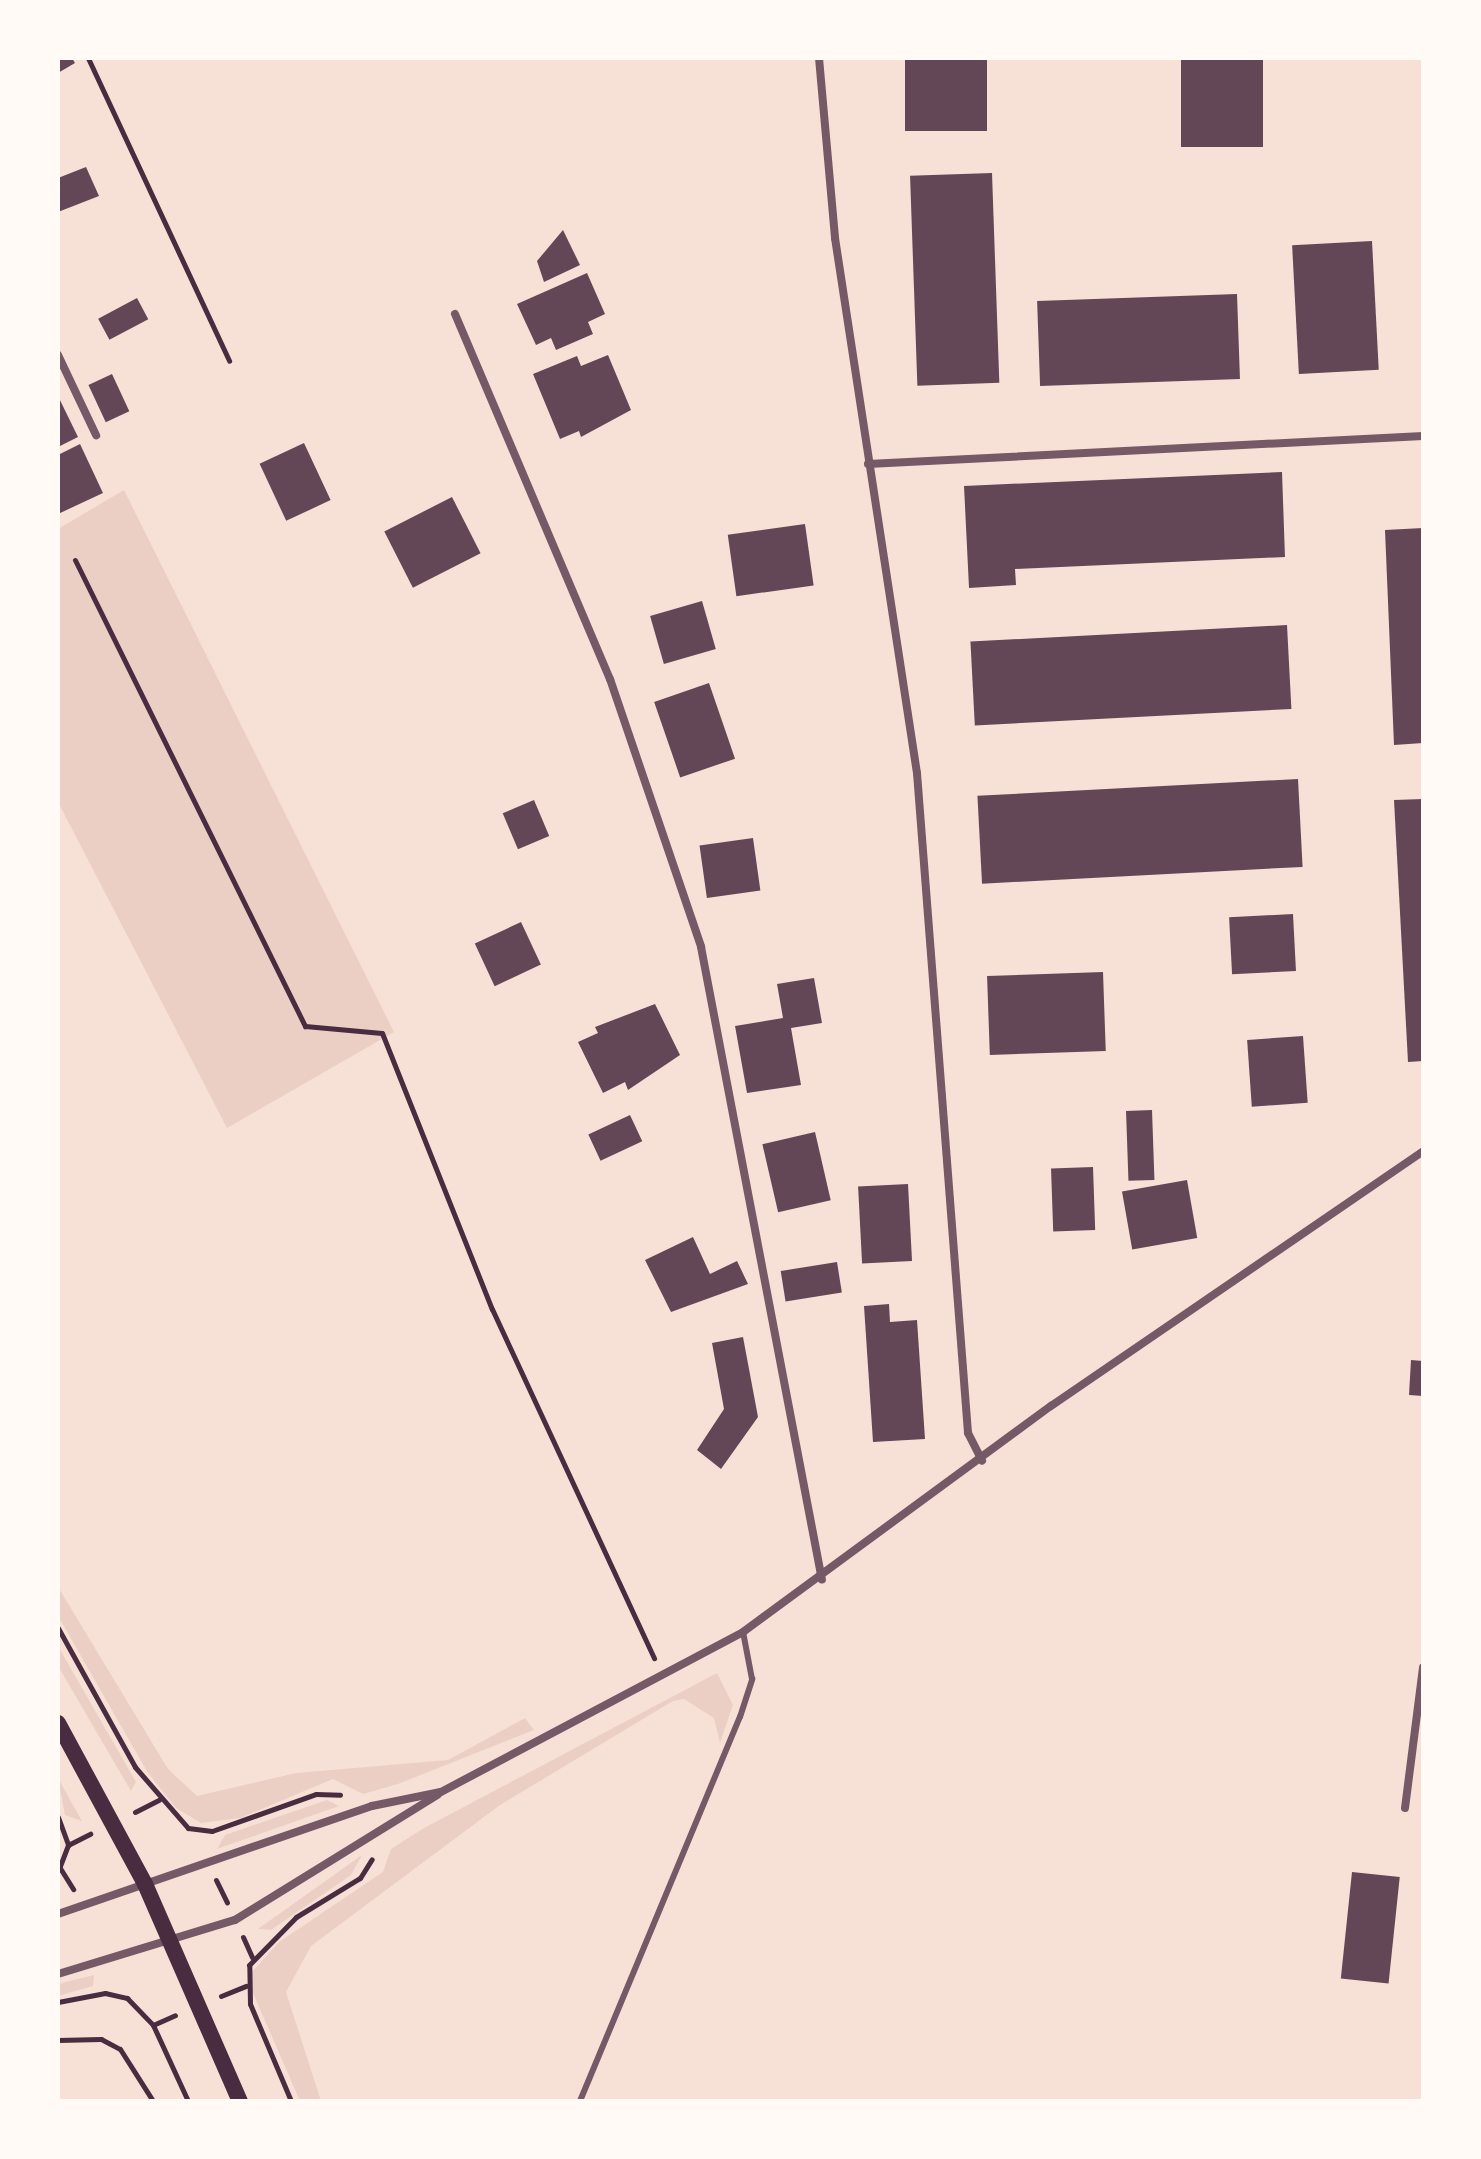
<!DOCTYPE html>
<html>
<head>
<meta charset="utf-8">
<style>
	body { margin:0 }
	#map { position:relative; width:1481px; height:2159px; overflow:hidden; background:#f7e1d7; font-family:"Fira Sans",sans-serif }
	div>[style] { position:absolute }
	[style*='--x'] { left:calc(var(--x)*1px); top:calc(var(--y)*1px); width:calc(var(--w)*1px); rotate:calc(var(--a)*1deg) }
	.green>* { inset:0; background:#ebcfc5 }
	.building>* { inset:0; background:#644757; transform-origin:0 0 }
	.path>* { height:5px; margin:-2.5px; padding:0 2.5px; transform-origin:2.5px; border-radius:2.5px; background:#4a2c40 }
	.service>* { height:6px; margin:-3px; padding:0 3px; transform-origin:3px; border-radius:3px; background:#755966 }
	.minor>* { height:8px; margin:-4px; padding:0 4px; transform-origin:4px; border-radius:4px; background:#755966 }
	.secondary>* { height:16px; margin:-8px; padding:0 8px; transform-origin:8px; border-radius:8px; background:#4a2c40 }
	span { translate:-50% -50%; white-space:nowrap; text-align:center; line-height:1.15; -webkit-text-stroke:7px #fffaf5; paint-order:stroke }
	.frame { position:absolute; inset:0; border:60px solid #fffaf5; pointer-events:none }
</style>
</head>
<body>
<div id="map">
	<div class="green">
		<div style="clip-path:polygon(124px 490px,394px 1032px,227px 1128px,58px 802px,58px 529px)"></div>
		<div style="clip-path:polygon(58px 1587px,168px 1769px,197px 1796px,296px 1773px,448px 1760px,525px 1718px,534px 1730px,398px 1784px,363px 1794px,333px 1779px,240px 1818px,201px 1823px,176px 1808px,148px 1773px,58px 1616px)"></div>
		<div style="clip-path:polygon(58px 1646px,136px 1782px,131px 1791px,58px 1666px)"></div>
		<div style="clip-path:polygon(717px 1673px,733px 1705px,720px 1743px,714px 1718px,684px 1699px,673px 1701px,500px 1805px,311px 1946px,286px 1992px,321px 2101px,300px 2101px,252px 1991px,252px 1972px,279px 1942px,383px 1872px,391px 1849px,424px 1828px)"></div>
		<div style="clip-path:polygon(58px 1778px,82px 1821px,65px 1815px)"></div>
		<div style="clip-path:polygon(327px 1800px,339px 1806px,217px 1849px,225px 1835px)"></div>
		<div style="clip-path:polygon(362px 1855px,351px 1875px,271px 1930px,258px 1929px)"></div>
		<div style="clip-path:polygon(94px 1975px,93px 1986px,58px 1996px,58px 1984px)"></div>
	</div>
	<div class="building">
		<div style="clip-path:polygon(58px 58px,72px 58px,75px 63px,58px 73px)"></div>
		<div style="left:905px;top:58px;width:82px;height:73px"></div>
		<div style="left:1181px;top:58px;width:82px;height:89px"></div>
		<div style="clip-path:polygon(86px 167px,99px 196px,58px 212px,58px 178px)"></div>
		<div style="left:992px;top:173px;width:210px;height:82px;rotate:88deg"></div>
		<div style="clip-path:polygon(563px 230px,580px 265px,544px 282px,537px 261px)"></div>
		<div style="left:1372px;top:241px;width:129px;height:80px;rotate:87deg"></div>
		<div style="clip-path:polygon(587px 273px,605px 314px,588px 322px,593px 334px,556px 350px,551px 338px,536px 345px,517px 304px)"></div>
		<div style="left:1237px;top:294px;width:85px;height:200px;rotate:88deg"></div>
		<div style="left:137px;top:298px;width:24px;height:44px;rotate:62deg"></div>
		<div style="clip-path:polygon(608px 355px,631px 410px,581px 437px,579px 431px,560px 439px,533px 374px,577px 356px,581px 366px)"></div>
		<div style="left:112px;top:374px;width:41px;height:26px;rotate:65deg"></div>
		<div style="clip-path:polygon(58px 396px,78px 437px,58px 447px)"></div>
		<div style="left:304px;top:443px;width:63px;height:49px;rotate:65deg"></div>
		<div style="clip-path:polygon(80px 444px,103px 493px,58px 514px,58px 455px)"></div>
		<div style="clip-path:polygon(1282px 472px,1285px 557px,1015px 569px,1016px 585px,969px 588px,964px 486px)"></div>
		<div style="left:452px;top:497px;width:63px;height:76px;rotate:63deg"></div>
		<div style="left:805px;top:524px;width:62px;height:78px;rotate:82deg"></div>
		<div style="clip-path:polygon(1423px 528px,1423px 743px,1394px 745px,1385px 530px)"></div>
		<div style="left:702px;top:601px;width:50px;height:54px;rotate:74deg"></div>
		<div style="left:1287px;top:625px;width:84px;height:317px;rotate:87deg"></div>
		<div style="left:709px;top:683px;width:80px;height:58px;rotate:71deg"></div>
		<div style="left:1298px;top:779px;width:88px;height:321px;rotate:87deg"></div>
		<div style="clip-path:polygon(1423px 799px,1423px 1061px,1408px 1062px,1394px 800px)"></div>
		<div style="left:534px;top:800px;width:39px;height:34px;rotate:67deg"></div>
		<div style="left:753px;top:838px;width:53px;height:54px;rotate:82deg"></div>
		<div style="left:1293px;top:914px;width:57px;height:64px;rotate:87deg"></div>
		<div style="left:521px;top:922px;width:47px;height:51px;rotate:65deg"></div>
		<div style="left:1103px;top:972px;width:79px;height:116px;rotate:88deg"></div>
		<div style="clip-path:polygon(814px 978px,822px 1023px,791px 1028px,801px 1085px,747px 1093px,735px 1026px,783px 1018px,777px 984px)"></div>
		<div style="clip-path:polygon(655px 1004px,680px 1055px,628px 1090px,625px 1082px,603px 1093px,578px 1042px,598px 1033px,595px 1027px)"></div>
		<div style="left:1303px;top:1036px;width:67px;height:56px;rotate:86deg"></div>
		<div style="left:1152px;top:1110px;width:70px;height:26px;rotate:88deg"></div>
		<div style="left:630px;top:1115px;width:29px;height:46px;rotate:65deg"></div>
		<div style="left:815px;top:1132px;width:70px;height:54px;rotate:77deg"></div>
		<div style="left:1093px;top:1167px;width:63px;height:42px;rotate:88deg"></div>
		<div style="left:1187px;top:1180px;width:59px;height:66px;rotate:80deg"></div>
		<div style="left:908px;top:1184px;width:77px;height:50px;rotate:87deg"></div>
		<div style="clip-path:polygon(693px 1237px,710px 1274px,737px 1261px,748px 1284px,671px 1312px,645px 1260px)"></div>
		<div style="left:837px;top:1262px;width:31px;height:57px;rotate:81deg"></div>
		<div style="clip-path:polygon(889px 1304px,890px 1322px,917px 1320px,925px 1439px,873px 1442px,864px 1306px)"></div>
		<div style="clip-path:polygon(743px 1337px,758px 1417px,721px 1469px,697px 1450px,724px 1409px,712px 1343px)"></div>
		<div style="clip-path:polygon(1411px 1360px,1423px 1361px,1423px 1396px,1409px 1395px)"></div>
		<div style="left:1352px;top:1872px;width:48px;height:107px;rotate:6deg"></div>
	</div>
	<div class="path">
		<div style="--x:88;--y:58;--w:334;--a:65"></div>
		<div style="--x:75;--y:560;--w:520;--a:63.73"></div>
		<div style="--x:305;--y:1026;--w:77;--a:5.2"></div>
		<div style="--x:382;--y:1033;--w:297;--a:68.3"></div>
		<div style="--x:492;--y:1309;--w:385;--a:65.1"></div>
		<div style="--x:58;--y:1628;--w:159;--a:61"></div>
		<div style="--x:135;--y:1767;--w:81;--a:49"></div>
		<div style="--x:188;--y:1828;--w:24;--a:7"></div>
		<div style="--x:212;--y:1831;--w:110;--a:-19.6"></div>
		<div style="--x:316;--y:1794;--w:24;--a:2"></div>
		<div style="--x:135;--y:1812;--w:27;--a:-27"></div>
		<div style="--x:58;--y:1817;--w:30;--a:70"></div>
		<div style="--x:68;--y:1845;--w:26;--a:111"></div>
		<div style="--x:68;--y:1845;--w:25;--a:-27"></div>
		<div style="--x:60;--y:1868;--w:25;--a:58"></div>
		<div style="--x:216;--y:1880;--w:25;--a:64"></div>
		<div style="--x:243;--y:1937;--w:22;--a:66"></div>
		<div style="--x:221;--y:1996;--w:27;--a:-22"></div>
		<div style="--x:58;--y:2002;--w:48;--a:-10.8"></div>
		<div style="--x:105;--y:1993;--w:23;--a:13"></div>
		<div style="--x:127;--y:1998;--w:37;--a:46"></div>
		<div style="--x:153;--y:2025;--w:84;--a:65.3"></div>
		<div style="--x:153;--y:2025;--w:24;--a:-24"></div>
		<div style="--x:58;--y:2040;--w:43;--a:-1.3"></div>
		<div style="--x:101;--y:2039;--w:21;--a:28"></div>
		<div style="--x:120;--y:2049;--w:62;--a:57.6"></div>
		<div style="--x:291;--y:2101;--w:105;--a:-112.9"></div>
		<div style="--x:250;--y:2004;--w:39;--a:-91"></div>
		<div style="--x:249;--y:1965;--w:67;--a:-45.6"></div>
		<div style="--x:296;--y:1917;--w:75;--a:-31.4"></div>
		<div style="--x:360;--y:1878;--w:22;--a:-58"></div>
	</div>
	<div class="service">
		<div style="--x:580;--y:2101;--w:416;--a:-67.4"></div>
		<div style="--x:740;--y:1717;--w:40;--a:-72"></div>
		<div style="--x:752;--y:1679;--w:48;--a:-100.8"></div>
	</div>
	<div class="minor">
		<div style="--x:819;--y:58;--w:181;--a:84.9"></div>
		<div style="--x:835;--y:238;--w:541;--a:81.29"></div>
		<div style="--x:917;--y:773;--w:662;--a:85.58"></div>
		<div style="--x:968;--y:1433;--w:31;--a:63"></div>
		<div style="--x:455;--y:314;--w:397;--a:67"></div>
		<div style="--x:610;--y:679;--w:283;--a:71.2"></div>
		<div style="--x:701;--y:947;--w:644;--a:79.18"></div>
		<div style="--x:58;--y:355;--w:89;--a:64.6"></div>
		<div style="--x:868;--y:464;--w:556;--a:-2.89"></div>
		<div style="--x:1405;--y:1808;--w:142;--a:-82.7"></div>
		<div style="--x:58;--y:1914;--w:332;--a:-19"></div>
		<div style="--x:372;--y:1806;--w:70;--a:-11.5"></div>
		<div style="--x:441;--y:1792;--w:342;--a:-27.9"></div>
		<div style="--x:743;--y:1632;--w:382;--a:-36.3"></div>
		<div style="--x:1051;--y:1406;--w:451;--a:-34.4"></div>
		<div style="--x:58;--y:1974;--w:185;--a:-17"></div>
		<div style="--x:235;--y:1920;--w:238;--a:-31.7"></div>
	</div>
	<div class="secondary">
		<div style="--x:58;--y:1723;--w:183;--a:61.6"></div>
		<div style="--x:145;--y:1884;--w:237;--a:66.4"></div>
	</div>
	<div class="frame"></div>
</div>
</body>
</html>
